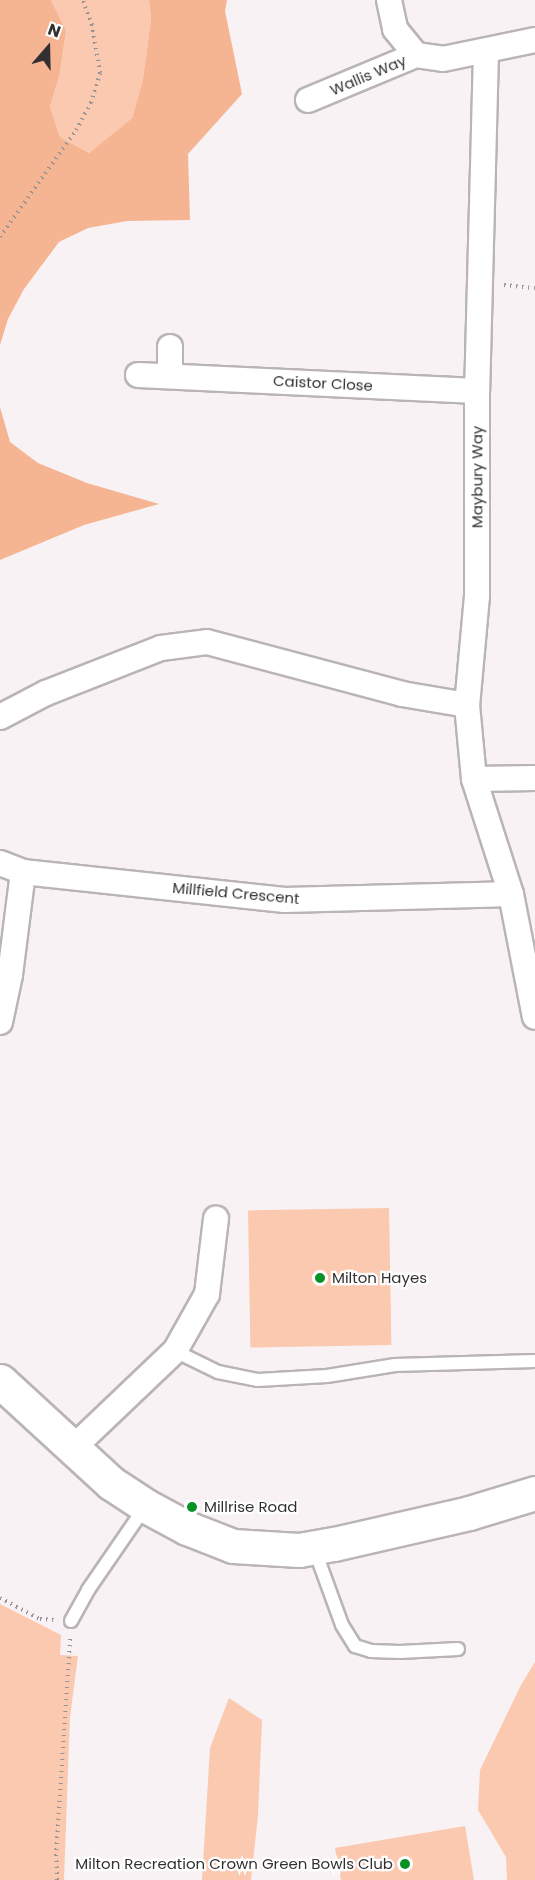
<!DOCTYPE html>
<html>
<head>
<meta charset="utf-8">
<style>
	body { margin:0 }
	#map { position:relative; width:535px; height:1880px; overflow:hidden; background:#f8f2f5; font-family:Poppins,sans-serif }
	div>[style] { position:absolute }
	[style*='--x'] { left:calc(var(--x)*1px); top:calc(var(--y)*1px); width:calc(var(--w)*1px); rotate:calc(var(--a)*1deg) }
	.green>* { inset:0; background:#fac9af; transform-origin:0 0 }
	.forest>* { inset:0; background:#f6b592 }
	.path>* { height:4px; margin-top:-2px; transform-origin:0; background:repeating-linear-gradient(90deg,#979294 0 1.5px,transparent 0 6px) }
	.roads { filter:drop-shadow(2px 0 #bab4b7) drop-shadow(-2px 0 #bab4b7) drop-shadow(0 2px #bab4b7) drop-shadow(0 -2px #bab4b7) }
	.lane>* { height:12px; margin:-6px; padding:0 6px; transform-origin:6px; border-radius:6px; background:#fff }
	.street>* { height:24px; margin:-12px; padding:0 12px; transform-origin:12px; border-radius:12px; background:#fff }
	.secondary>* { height:33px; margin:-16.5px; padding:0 16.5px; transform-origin:16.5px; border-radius:16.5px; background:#fff }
	.dots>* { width:16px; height:16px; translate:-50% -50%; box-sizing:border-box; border:3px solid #fff; border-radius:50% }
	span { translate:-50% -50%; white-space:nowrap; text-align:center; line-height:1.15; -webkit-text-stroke:4.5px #fff; paint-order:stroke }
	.street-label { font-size:15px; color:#333031 }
	.poi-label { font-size:15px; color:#333031 }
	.left { translate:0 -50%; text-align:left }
	.right { translate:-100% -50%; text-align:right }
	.north { position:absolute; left:18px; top:18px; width:60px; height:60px; -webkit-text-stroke:4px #fff; paint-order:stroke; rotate:20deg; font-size:16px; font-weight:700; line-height:24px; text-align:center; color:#333031 }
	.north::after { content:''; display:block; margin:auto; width:21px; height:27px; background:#333031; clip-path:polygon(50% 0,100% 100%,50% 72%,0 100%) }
</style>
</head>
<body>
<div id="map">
	<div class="green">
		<div style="clip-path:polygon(51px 0,149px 0,151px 19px,143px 79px,132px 118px,89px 153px,60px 137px,50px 107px,60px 73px,66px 32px)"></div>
		<div style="left:389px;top:1208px;width:137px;height:141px;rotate:89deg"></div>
		<div style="clip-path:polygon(0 1604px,61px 1635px,60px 1655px,78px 1656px,70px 1717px,64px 1880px,0 1880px)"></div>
		<div style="clip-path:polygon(535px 1662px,535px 1880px,507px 1880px,506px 1857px,478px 1810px,480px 1770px,521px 1685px)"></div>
		<div style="clip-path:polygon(229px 1698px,262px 1720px,258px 1815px,251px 1880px,202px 1880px,210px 1748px)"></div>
		<div style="clip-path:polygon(465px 1826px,474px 1880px,341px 1880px,335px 1848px)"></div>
	</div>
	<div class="forest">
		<div style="clip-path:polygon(0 0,51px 0,66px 31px,60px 73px,50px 107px,60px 137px,89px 153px,132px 118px,143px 79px,151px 19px,149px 0,227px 0,225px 11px,242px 94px,188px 154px,190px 220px,127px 221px,88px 228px,59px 242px,24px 289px,8px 319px,0 345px)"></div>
		<div style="clip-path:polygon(0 407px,10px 442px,38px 463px,87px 483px,159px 504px,84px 525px,0 560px)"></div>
	</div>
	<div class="path">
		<div style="--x:0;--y:237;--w:131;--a:-54.6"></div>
		<div style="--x:76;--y:130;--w:31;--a:-61"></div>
		<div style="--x:91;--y:103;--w:31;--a:-73"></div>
		<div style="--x:100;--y:73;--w:49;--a:-99.5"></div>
		<div style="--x:92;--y:25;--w:27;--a:-110"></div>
		<div style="--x:504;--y:285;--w:31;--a:6"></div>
		<div style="--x:0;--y:1598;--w:45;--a:27.7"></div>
		<div style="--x:40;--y:1619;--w:14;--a:4"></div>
		<div style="--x:57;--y:1880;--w:24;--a:-92"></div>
		<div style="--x:56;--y:1856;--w:218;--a:-86.3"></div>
	</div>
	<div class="roads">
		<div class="lane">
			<div style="--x:175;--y:1351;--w:48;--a:26"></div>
			<div style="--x:218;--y:1372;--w:41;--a:11.3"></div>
			<div style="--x:258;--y:1380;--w:69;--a:-3.3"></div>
			<div style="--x:327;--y:1376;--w:69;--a:-9.2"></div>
			<div style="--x:395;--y:1365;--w:140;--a:-1.6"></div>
			<div style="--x:314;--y:1548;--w:82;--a:70"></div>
			<div style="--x:342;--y:1625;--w:25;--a:58"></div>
			<div style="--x:355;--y:1646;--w:17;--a:17"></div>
			<div style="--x:371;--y:1651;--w:29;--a:2"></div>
			<div style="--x:400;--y:1652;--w:58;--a:-3"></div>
			<div style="--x:71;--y:1621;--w:35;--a:-61"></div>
			<div style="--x:88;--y:1590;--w:101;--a:-55.5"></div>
		</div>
		<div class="street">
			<div style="--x:389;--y:0;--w:30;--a:78"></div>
			<div style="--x:395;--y:29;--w:33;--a:51"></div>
			<div style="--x:486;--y:52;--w:339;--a:91.5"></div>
			<div style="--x:477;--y:391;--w:205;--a:90"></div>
			<div style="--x:477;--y:596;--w:109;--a:95.2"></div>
			<div style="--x:467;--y:705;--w:74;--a:84.6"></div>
			<div style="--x:474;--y:779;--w:121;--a:72.2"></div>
			<div style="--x:511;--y:894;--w:125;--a:79"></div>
			<div style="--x:308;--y:100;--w:117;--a:-22.6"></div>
			<div style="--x:416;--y:55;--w:27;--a:8"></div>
			<div style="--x:443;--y:59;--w:94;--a:-11.7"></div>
			<div style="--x:138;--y:375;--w:339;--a:2.7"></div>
			<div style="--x:170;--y:375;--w:28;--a:-90"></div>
			<div style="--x:0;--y:717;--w:52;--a:-27.6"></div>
			<div style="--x:46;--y:693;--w:123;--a:-21.4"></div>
			<div style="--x:161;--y:648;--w:46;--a:-7.4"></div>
			<div style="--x:207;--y:642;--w:202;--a:14.9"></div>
			<div style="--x:402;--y:694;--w:66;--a:9.6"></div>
			<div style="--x:474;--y:779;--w:61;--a:-0.9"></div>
			<div style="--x:0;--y:863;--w:25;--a:21"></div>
			<div style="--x:23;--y:872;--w:263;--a:6.1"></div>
			<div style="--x:285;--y:900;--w:226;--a:-1.5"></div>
			<div style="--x:0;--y:1022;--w:48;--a:-78"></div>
			<div style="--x:10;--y:975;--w:104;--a:-82.8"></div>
			<div style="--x:73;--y:1448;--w:141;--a:-43.6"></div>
			<div style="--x:175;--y:1351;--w:65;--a:-60.7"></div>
			<div style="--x:207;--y:1294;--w:76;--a:-83.2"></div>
		</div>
		<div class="secondary">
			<div style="--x:0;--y:1381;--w:151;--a:42.6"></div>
			<div style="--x:111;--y:1483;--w:42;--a:33.3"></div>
			<div style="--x:146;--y:1506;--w:47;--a:28.2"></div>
			<div style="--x:187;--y:1528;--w:49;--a:21.4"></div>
			<div style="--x:233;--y:1546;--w:66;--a:3.5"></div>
			<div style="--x:299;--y:1550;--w:36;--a:-10"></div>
			<div style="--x:334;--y:1544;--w:139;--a:-12.9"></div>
			<div style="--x:469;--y:1513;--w:69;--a:-16.9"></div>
		</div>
	</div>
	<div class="dots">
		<div style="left:320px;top:1278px;background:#089226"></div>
		<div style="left:192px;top:1507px;background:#089226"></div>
		<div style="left:405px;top:1864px;background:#089226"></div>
	</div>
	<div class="street-label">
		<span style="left:368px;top:75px;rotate:-23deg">Wallis Way</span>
		<span style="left:323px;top:383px;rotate:3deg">Caistor Close</span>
		<span style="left:477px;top:477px;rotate:-90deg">Maybury Way</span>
		<span style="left:236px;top:893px;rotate:5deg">Millfield Crescent</span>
	</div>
	<div class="poi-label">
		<span class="left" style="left:332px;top:1278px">Milton Hayes</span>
		<span class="left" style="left:204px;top:1507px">Millrise Road</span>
		<span class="right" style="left:393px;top:1864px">Milton Recreation Crown Green Bowls Club</span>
	</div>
	<div class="north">N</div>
</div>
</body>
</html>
